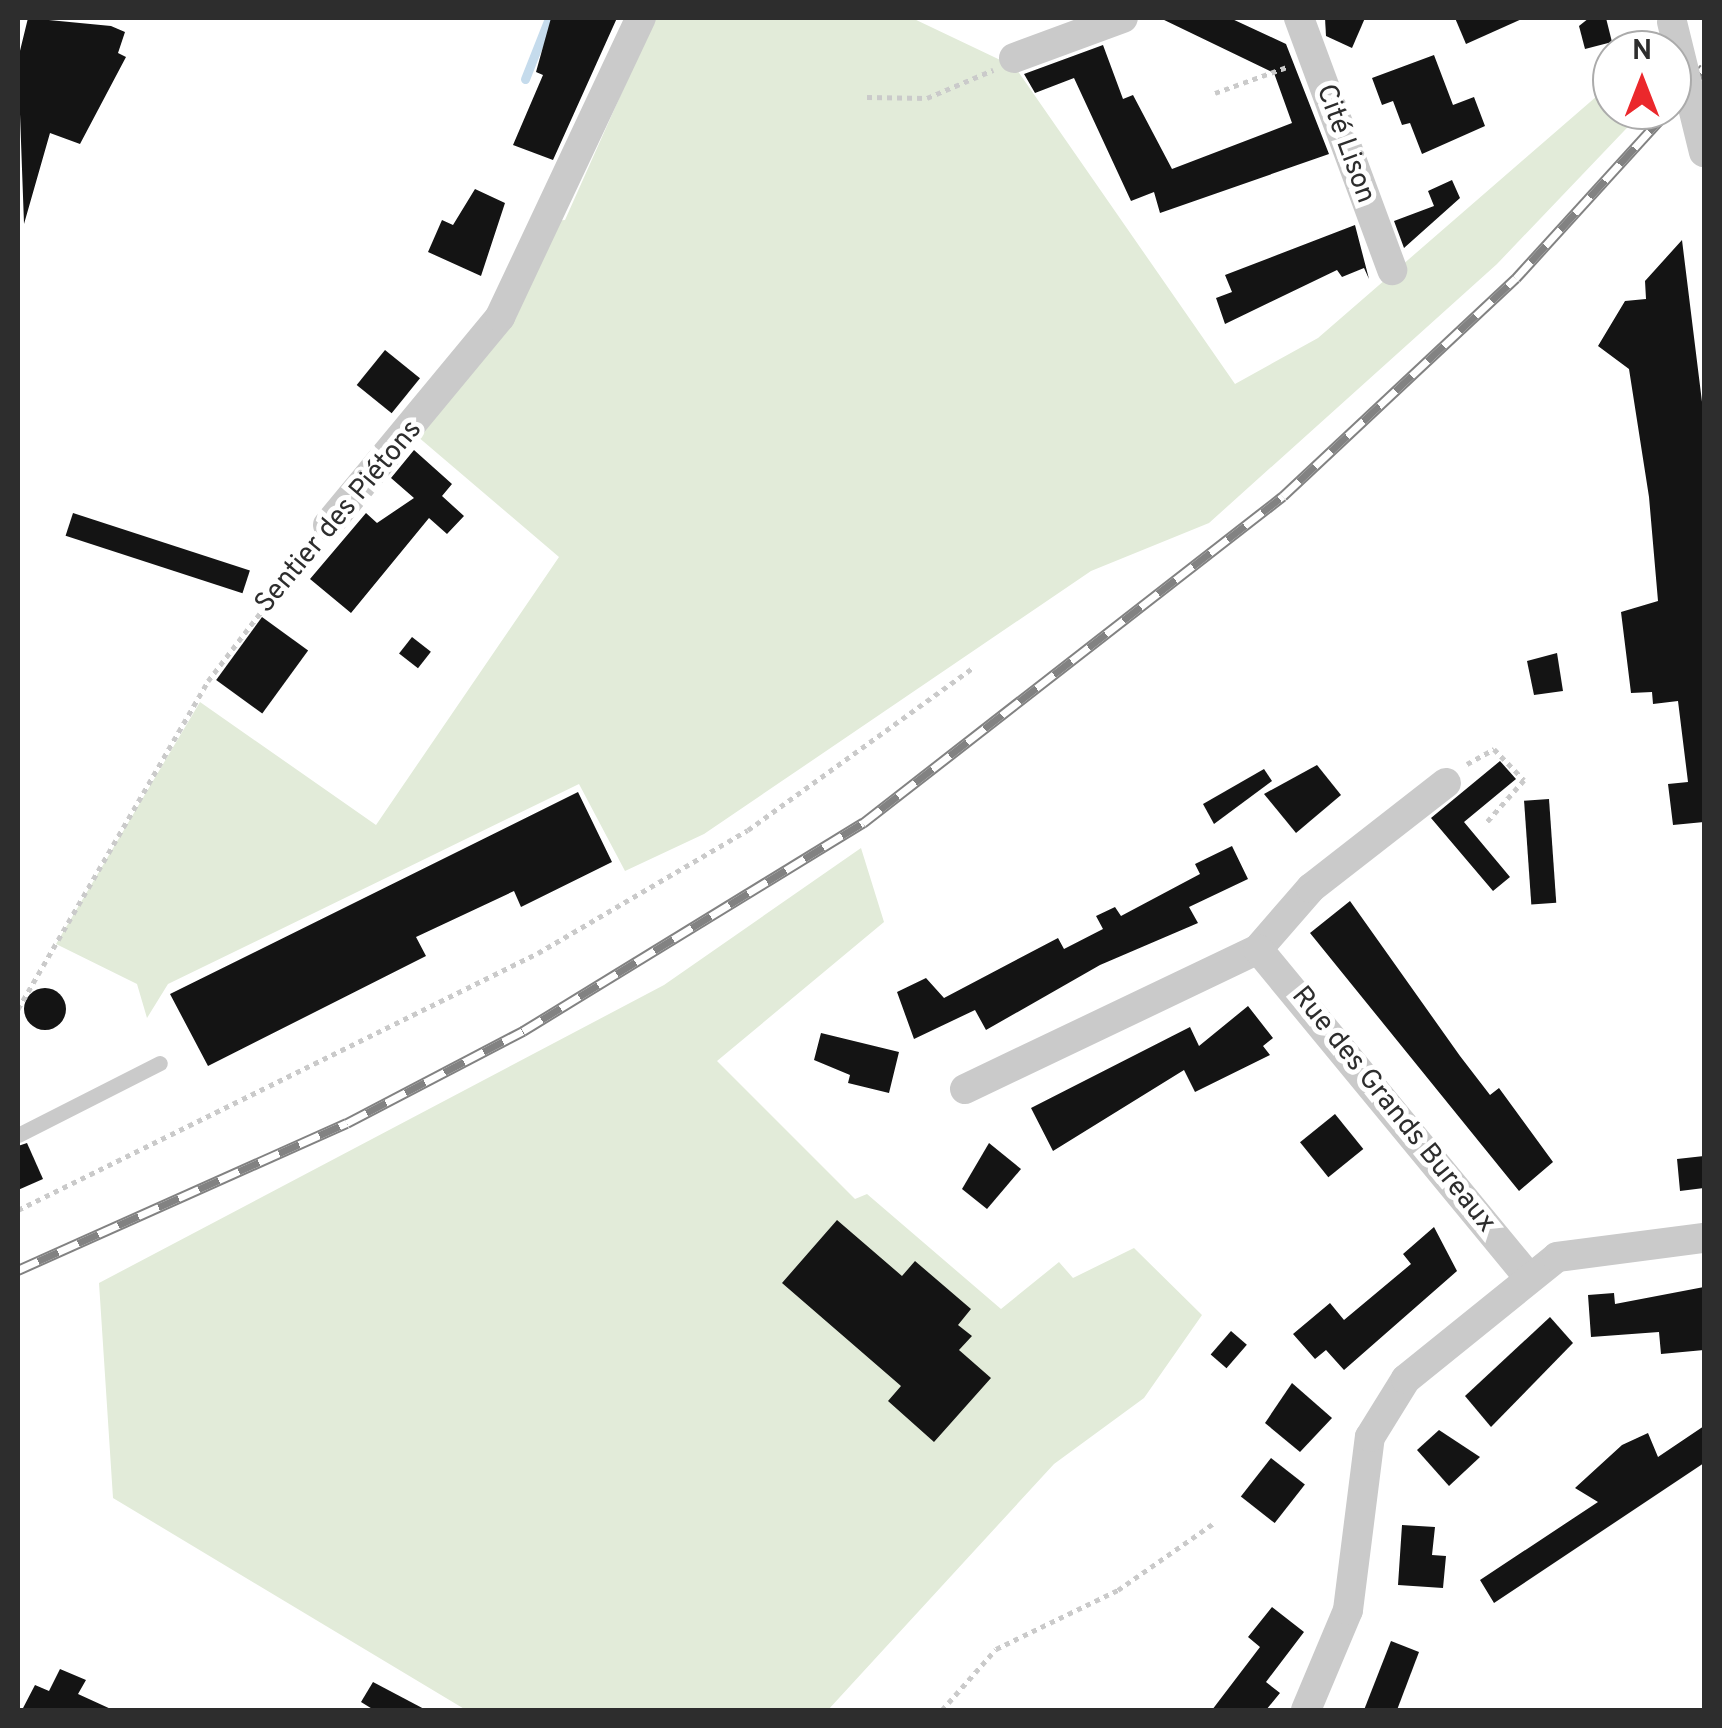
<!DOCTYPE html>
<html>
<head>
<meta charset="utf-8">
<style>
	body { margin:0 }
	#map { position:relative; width:1722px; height:1728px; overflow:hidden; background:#fff; font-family:Overpass,sans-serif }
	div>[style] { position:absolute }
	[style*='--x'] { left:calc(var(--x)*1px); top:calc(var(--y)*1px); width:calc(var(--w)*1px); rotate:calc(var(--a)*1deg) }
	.green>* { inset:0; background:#e2ebd9 }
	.stream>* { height:9px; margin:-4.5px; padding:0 4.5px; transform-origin:4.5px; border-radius:4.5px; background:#c5dbec }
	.building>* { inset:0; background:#141414; transform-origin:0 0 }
	.round { border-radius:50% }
	.path>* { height:5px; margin-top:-2.5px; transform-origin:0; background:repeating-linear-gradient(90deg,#cacaca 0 5px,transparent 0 10px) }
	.lane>* { height:15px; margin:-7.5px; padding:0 7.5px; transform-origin:7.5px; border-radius:7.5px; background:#cacaca }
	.street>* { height:30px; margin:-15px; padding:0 15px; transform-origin:15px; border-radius:15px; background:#cacaca }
	.rail>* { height:11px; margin-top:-5.5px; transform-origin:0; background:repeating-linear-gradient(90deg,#fff 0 22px,#828282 0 44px); box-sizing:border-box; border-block:2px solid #828282 }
	.street-bridge>* { height:30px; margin:-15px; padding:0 15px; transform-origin:15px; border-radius:15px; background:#cacaca }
	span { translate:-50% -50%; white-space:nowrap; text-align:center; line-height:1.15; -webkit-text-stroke:10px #fff; paint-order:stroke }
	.street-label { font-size:28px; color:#2d2d2d }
	.frame { position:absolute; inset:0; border:20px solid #2d2d2d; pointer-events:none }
	.north { position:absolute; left:1592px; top:30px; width:100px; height:100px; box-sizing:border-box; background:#fff; border:2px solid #ababab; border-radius:50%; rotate:0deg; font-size:28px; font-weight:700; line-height:40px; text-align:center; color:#2d2d2d }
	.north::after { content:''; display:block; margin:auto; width:35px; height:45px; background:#eb282c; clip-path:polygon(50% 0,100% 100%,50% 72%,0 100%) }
</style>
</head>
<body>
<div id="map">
	<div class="green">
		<div style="clip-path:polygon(655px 18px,912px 18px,1015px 67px,1235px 384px,1318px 338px,1612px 83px,1612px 110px,1644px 110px,1497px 264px,1209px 523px,1091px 571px,704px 834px,625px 871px,579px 784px,168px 984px,147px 1018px,137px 984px,56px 944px,200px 702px,376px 825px,559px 557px,417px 436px,551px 221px,565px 220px)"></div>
		<div style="clip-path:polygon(861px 848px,884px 922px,717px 1061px,855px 1199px,867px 1194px,1001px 1309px,1059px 1262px,1073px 1278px,1134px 1248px,1202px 1315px,1144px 1398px,1054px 1464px,828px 1710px,466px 1710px,113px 1498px,99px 1283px,664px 985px)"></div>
	</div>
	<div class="stream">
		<div style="--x:525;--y:79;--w:66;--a:-68.5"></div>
	</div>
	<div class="building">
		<div style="clip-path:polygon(28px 18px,111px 26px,125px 32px,118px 53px,126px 57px,80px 144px,50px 133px,24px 224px,18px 59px)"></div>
		<div style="clip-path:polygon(551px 18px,617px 18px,553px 160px,513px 145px,543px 75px,536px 72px)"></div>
		<div style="clip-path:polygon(1160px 18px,1230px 18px,1286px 44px,1329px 154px,1160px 213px,1154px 192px,1131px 201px,1074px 78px,1035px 93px,1024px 74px,1103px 45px,1123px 99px,1133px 95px,1172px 169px,1292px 123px,1274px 73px)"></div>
		<div style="clip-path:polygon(1325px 18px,1365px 18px,1352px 48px,1326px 36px)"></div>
		<div style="clip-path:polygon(1455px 18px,1524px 18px,1466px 44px)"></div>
		<div style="clip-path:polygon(1589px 18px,1606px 18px,1612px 42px,1585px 49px,1579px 26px)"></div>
		<div style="clip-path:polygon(1434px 55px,1453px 105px,1474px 97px,1485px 126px,1422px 154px,1410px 123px,1402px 125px,1393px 101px,1382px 105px,1372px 78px)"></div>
		<div style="clip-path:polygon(1452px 180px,1460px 198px,1404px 248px,1394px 221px,1434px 206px,1428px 191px)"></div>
		<div style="clip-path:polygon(475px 189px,505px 203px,481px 276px,428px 252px,442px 220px,453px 225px)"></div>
		<div style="clip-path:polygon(1355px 225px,1369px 279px,1364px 268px,1342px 277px,1337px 270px,1225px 324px,1216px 298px,1232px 292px,1225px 275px)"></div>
		<div style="clip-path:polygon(1682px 240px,1704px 418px,1704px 822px,1673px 825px,1668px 784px,1688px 782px,1678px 701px,1653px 704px,1652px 692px,1631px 693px,1621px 612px,1658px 601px,1649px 497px,1629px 369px,1598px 346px,1625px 301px,1646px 299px,1645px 281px)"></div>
		<div style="left:385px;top:350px;width:45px;height:45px;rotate:39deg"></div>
		<div style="clip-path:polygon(414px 450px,452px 484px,442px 496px,464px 516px,447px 534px,429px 518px,351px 613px,310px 579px,366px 513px,377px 523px,414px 498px,391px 478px)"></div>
		<div style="left:73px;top:513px;width:186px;height:24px;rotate:18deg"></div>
		<div style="left:262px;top:617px;width:57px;height:78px;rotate:36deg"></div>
		<div style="left:412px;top:637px;width:24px;height:21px;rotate:38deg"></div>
		<div style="clip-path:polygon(1557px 653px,1563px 691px,1534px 695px,1527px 661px)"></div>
		<div style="clip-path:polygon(1500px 761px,1516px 779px,1464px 822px,1510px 877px,1493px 891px,1431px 818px)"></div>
		<div style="clip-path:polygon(1317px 765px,1341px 795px,1296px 833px,1264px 794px)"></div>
		<div style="clip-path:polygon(1264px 769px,1272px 781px,1214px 824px,1203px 804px)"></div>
		<div style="clip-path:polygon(578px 792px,612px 862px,521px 907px,514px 891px,416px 937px,426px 956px,208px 1066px,170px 994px)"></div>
		<div style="left:1549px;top:799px;width:104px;height:25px;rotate:86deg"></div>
		<div style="clip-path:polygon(1232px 846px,1248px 879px,1189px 907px,1198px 923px,1100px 965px,986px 1030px,975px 1010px,914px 1039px,897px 992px,926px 978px,944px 998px,1058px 938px,1064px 949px,1103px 929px,1096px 916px,1115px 907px,1121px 916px,1200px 874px,1195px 864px)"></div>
		<div style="clip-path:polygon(1350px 901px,1460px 1056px,1490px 1095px,1499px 1088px,1553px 1162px,1519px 1191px,1310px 933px)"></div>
		<div class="round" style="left:24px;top:988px;width:42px;height:42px"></div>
		<div style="clip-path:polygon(1248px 1006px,1273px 1038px,1263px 1046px,1270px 1055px,1195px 1092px,1184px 1070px,1053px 1151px,1031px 1108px,1190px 1027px,1199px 1046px)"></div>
		<div style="clip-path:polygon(821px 1033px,899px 1052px,889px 1093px,848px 1083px,850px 1075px,814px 1060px)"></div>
		<div style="left:1335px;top:1114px;width:45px;height:45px;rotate:51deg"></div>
		<div style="clip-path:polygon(27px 1143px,43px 1179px,18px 1190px,18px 1146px)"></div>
		<div style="clip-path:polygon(989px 1143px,1021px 1169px,987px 1209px,962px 1189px)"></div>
		<div style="clip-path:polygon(1704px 1156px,1704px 1188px,1680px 1191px,1677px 1159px)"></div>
		<div style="clip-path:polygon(837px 1220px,902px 1276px,915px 1261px,971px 1309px,958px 1325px,972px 1336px,959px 1350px,991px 1378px,934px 1442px,888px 1401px,901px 1386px,782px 1283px)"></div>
		<div style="clip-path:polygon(1434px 1227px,1457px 1271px,1344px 1370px,1326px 1350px,1315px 1359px,1293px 1334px,1330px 1303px,1344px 1320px,1411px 1264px,1403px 1254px)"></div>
		<div style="clip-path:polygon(1704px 1287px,1704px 1350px,1661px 1354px,1659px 1332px,1591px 1337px,1588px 1295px,1614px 1293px,1615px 1304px)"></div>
		<div style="clip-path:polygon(1550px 1317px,1573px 1343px,1491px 1427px,1465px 1396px)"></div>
		<div style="left:1231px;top:1331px;width:21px;height:31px;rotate:41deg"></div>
		<div style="clip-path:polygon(1292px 1383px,1332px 1418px,1300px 1452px,1265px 1423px)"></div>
		<div style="clip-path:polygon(1704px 1426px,1704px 1463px,1494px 1603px,1480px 1580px,1598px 1502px,1575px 1488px,1622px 1445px,1648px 1433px,1658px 1457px)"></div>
		<div style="clip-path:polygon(1439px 1430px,1480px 1457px,1449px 1486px,1417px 1450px)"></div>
		<div style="left:1271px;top:1458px;width:43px;height:49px;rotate:38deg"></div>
		<div style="clip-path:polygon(1402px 1525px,1435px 1527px,1432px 1555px,1446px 1556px,1443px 1588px,1398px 1585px)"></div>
		<div style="clip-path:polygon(1272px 1607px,1304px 1632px,1266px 1682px,1280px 1693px,1266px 1710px,1212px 1710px,1260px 1647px,1248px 1637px)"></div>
		<div style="clip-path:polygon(1391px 1641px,1419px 1652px,1397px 1710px,1364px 1710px)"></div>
		<div style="clip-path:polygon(60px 1669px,86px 1680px,78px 1694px,113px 1710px,22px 1710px,35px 1685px,49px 1691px)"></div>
		<div style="clip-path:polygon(373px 1682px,426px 1710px,374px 1710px,361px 1702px)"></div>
	</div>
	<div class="path">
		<div style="--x:1215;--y:93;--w:77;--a:-19.9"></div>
		<div style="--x:867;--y:97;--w:60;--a:1"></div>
		<div style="--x:927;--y:98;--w:72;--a:-23"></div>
		<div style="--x:1467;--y:764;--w:31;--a:-29"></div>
		<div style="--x:1494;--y:749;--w:43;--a:45.9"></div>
		<div style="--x:1524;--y:780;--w:57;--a:131.5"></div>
		<div style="--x:18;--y:1009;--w:379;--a:-59.9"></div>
		<div style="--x:208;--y:681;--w:173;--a:-52.5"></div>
		<div style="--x:18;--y:1210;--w:580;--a:-26.3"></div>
		<div style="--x:538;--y:953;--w:243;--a:-30.4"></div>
		<div style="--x:748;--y:830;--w:279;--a:-35.8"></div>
		<div style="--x:942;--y:1710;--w:81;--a:-48.5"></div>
		<div style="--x:996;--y:1649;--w:136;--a:-25.8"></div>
		<div style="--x:1118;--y:1590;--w:117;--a:-34.9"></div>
	</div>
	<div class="lane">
		<div style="--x:18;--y:1135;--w:159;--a:-26.9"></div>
	</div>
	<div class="street">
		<div style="--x:1299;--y:18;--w:269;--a:69.7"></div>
		<div style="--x:1014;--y:58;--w:116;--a:-20.2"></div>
		<div style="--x:328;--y:525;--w:270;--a:-50.4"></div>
		<div style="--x:500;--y:317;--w:331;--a:-64.8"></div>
		<div style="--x:1258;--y:949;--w:81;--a:-49"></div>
		<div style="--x:1311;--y:888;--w:171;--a:-37.9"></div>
		<div style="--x:965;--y:1089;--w:325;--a:-25.5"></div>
		<div style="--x:1258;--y:949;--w:421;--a:50.5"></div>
		<div style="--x:1306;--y:1710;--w:108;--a:-67.2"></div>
		<div style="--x:1348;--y:1610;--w:174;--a:-82.8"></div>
		<div style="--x:1370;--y:1437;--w:68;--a:-58.2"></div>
		<div style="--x:1406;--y:1379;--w:194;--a:-38.9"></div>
		<div style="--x:1557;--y:1257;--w:148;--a:-7.4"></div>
	</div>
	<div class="rail">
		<div style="--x:1672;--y:106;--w:50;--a:-49.9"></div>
		<div style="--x:18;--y:1270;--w:360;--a:-24.1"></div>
		<div style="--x:347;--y:1123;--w:199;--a:-27.6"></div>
		<div style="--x:523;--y:1031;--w:399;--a:-31.5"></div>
		<div style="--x:863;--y:823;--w:532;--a:-37.9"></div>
		<div style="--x:1283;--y:496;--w:319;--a:-43.1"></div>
		<div style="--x:1516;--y:278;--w:227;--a:-47.7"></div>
	</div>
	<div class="street-bridge">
		<div style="--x:1672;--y:22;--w:134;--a:76.2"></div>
	</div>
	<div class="street-label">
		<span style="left:1345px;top:144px;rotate:70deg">Cité Lison</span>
		<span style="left:339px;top:517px;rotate:-50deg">Sentier des Piétons</span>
		<span style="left:1393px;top:1110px;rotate:51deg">Rue des Grands Bureaux</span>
	</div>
	<div class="frame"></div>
	<div class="north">N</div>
</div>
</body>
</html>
